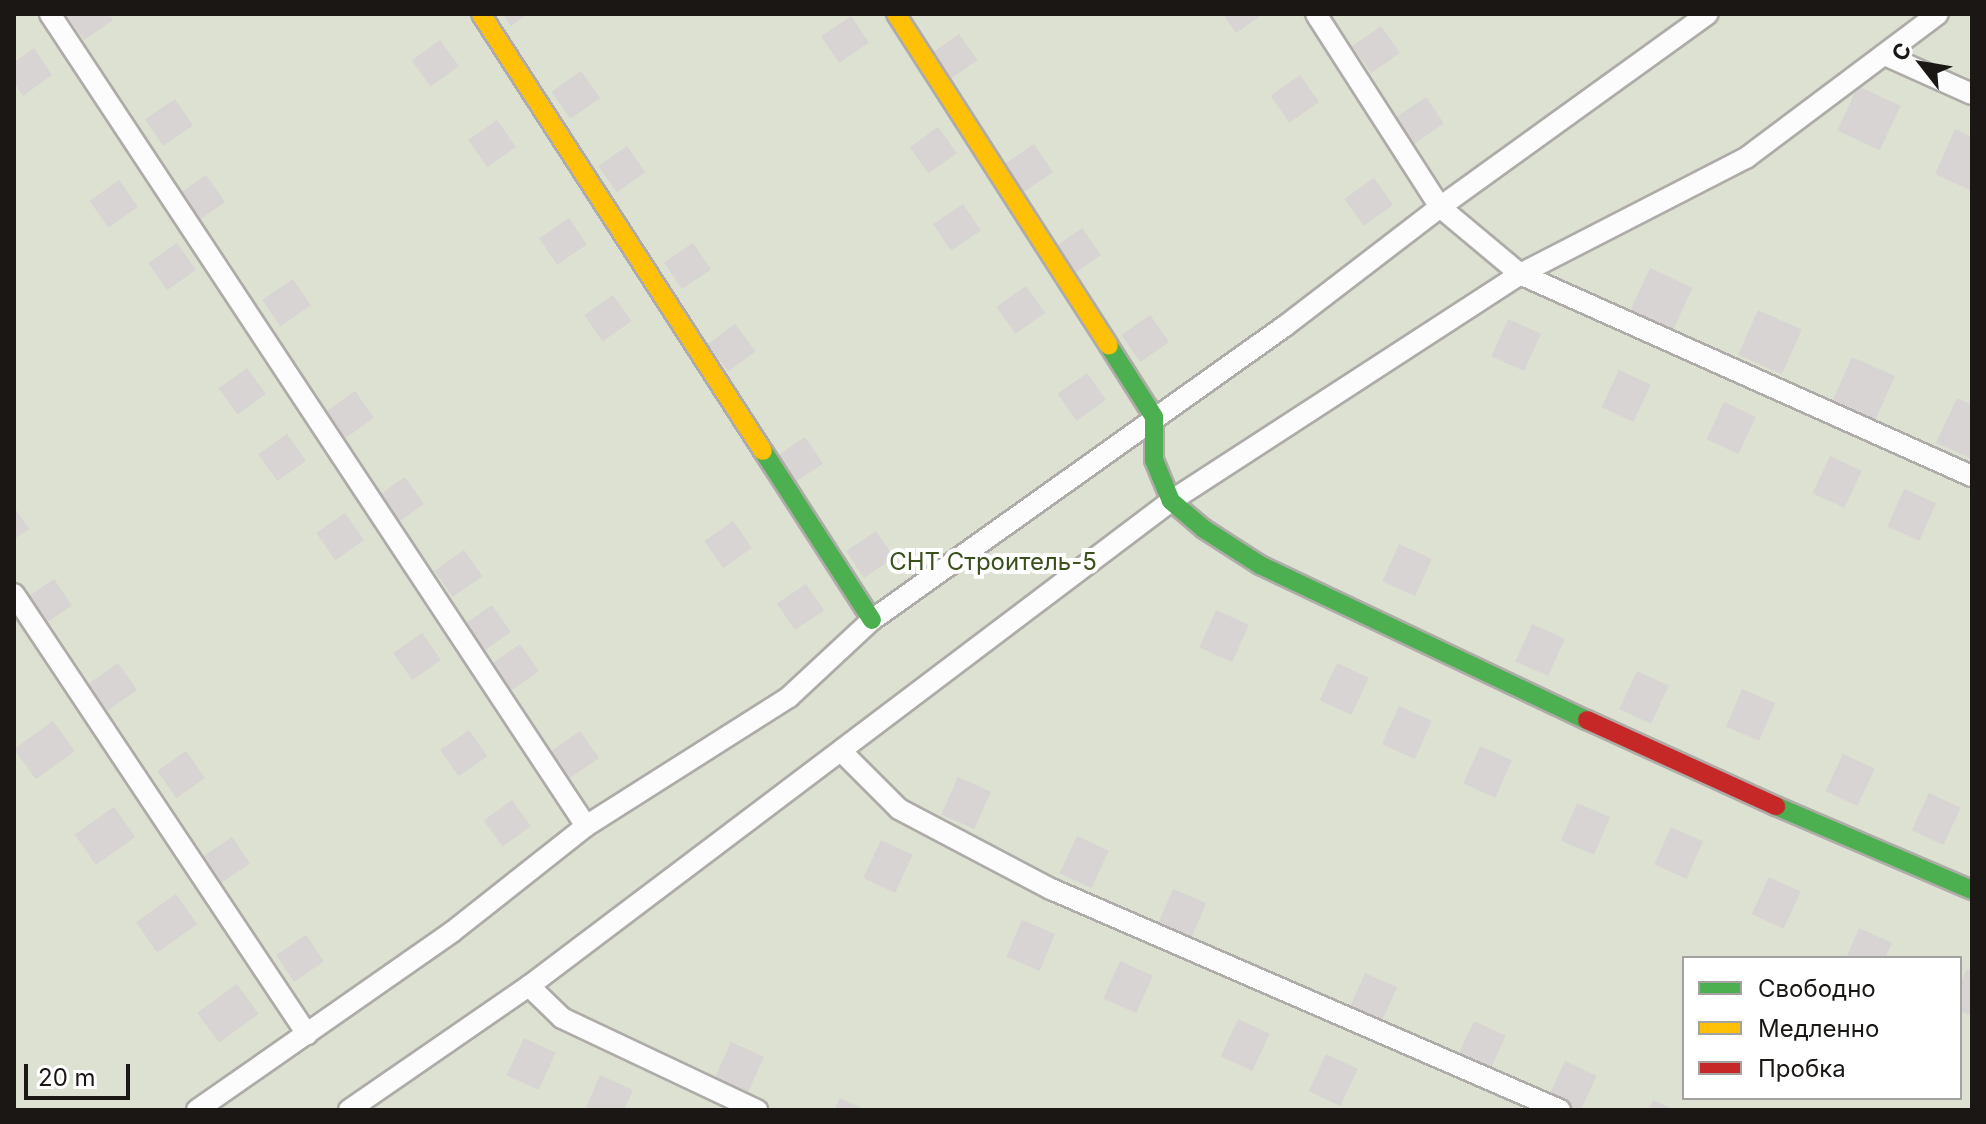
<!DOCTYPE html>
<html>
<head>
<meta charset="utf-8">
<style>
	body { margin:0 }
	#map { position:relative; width:1986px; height:1124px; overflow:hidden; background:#f2eeea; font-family:Inter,sans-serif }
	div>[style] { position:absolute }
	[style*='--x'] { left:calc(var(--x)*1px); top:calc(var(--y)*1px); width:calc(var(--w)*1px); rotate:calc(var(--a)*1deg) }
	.green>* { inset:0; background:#dce1d1 }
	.building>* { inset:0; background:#d8d4d3; transform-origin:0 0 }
	.roads { filter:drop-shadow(2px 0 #aeaba8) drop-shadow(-2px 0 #aeaba8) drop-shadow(0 2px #aeaba8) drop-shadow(0 -2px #aeaba8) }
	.lane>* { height:20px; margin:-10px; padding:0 10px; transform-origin:10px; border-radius:10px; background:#fdfcfc }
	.fast>* { height:18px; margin:-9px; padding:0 9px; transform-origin:9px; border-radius:9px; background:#4caf50 }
	.slow>* { height:18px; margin:-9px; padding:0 9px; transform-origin:9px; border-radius:9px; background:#ffc107 }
	.jam>* { height:18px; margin:-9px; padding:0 9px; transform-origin:9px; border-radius:9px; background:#c62828 }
	span { translate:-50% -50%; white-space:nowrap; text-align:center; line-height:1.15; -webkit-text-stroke:8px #fff; paint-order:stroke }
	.park-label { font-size:24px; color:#3b4f1d }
	.frame { position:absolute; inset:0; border:16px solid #1a1715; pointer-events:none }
	.legend { position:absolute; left:1682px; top:956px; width:280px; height:144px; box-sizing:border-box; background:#fff; border:2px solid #a3a2a1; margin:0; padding:10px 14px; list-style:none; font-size:24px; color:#1a1715 }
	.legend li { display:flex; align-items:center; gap:16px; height:40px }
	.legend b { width:40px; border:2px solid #a3a2a1 }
	.north { position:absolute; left:1882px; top:24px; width:80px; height:80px; -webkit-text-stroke:6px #fff; paint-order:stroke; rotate:301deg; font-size:22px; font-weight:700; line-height:32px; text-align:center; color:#1a1715 }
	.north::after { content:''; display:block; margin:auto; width:28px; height:36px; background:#1a1715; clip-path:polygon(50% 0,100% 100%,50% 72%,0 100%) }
	.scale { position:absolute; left:24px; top:1064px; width:106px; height:36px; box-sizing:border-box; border:4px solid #1a1715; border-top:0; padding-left:10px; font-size:24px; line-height:28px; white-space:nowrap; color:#1a1715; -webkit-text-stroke:6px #fff; paint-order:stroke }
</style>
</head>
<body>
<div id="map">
	<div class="green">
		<div style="clip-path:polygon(evenodd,14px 14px,1972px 14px,1972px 1110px,14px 1110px,14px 14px,1684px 958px,1960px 958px,1960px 1098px,1684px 1098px,1684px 958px)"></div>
	</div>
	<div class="building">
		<div style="clip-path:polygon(66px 14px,109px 14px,113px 20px,84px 40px)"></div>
		<div style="clip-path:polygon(503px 14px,528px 14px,511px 26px)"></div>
		<div style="clip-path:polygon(1223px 14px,1263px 14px,1236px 33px)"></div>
		<div style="left:851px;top:16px;width:32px;height:36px;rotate:56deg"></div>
		<div style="left:1381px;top:26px;width:33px;height:35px;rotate:55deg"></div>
		<div style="left:959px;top:34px;width:32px;height:36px;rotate:55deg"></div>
		<div style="left:440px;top:40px;width:32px;height:35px;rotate:54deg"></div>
		<div style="clip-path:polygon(34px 48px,52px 75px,23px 96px,14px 82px,14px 62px)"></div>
		<div style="left:581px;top:71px;width:33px;height:36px;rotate:55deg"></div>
		<div style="left:1300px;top:75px;width:33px;height:36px;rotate:55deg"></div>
		<div style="left:1858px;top:86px;width:47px;height:49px;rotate:25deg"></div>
		<div style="left:1426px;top:97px;width:32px;height:36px;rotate:56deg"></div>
		<div style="left:175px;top:99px;width:32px;height:36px;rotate:56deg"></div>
		<div style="left:497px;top:120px;width:33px;height:35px;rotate:55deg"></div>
		<div style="left:938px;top:127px;width:32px;height:35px;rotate:54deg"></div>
		<div style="clip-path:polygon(1955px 129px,1972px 137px,1972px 191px,1935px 174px)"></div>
		<div style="left:1034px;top:144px;width:34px;height:36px;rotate:56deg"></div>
		<div style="left:627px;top:146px;width:32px;height:35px;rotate:55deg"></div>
		<div style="left:206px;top:175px;width:33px;height:35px;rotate:55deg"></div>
		<div style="left:1374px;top:178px;width:33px;height:36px;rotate:55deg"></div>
		<div style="left:119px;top:180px;width:33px;height:36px;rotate:55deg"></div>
		<div style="left:963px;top:204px;width:32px;height:36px;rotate:56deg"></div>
		<div style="left:569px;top:218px;width:32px;height:36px;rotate:56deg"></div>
		<div style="left:1082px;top:228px;width:33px;height:35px;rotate:55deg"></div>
		<div style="left:177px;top:243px;width:33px;height:35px;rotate:55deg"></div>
		<div style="left:693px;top:243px;width:32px;height:35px;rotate:56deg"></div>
		<div style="left:1650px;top:268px;width:47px;height:50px;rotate:25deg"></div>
		<div style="left:293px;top:279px;width:32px;height:37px;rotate:56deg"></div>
		<div style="left:1026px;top:286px;width:33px;height:36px;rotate:55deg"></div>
		<div style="left:613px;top:295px;width:32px;height:35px;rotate:55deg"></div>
		<div style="left:1758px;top:310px;width:48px;height:49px;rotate:24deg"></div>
		<div style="left:1150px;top:315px;width:33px;height:35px;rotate:55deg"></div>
		<div style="left:1508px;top:319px;width:36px;height:41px;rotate:24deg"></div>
		<div style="left:735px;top:324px;width:34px;height:34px;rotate:53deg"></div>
		<div style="left:1852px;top:357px;width:47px;height:50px;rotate:24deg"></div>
		<div style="left:247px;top:368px;width:32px;height:35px;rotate:54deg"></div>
		<div style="left:1619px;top:370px;width:35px;height:41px;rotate:25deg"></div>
		<div style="left:1087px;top:373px;width:33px;height:36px;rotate:55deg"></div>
		<div style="left:355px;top:391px;width:33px;height:36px;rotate:55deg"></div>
		<div style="clip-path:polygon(1957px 398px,1972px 405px,1972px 459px,1936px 443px)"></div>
		<div style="left:1724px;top:402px;width:35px;height:41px;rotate:25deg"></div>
		<div style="left:287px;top:434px;width:33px;height:35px;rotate:55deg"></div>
		<div style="left:805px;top:437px;width:32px;height:35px;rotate:56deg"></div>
		<div style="left:1830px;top:456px;width:35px;height:41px;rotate:25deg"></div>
		<div style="left:405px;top:477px;width:33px;height:36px;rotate:55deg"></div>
		<div style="left:1904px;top:489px;width:35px;height:41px;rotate:24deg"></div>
		<div style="clip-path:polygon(14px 507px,29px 529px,14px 539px)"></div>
		<div style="left:345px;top:513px;width:33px;height:35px;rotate:55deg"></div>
		<div style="left:733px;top:521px;width:33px;height:35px;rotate:55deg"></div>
		<div style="left:876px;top:531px;width:32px;height:36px;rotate:56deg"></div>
		<div style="left:1399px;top:544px;width:36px;height:41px;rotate:24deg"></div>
		<div style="left:464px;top:550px;width:32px;height:36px;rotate:55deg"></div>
		<div style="left:54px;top:579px;width:32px;height:36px;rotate:56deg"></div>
		<div style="left:806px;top:584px;width:32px;height:35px;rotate:56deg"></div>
		<div style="left:492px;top:605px;width:33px;height:35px;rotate:55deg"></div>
		<div style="left:1216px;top:610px;width:36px;height:41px;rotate:24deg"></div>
		<div style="left:1532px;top:624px;width:36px;height:41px;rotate:24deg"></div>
		<div style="left:422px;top:633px;width:33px;height:35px;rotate:55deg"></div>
		<div style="left:520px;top:644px;width:33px;height:36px;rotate:55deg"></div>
		<div style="left:118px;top:663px;width:33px;height:36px;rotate:55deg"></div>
		<div style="left:1337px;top:663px;width:35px;height:41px;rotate:25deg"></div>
		<div style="left:1637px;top:671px;width:35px;height:42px;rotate:25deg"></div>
		<div style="left:1742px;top:689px;width:36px;height:41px;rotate:23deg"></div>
		<div style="left:1399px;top:706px;width:36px;height:42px;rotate:24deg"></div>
		<div style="left:53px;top:721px;width:37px;height:48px;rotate:54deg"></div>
		<div style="left:469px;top:730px;width:32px;height:35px;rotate:55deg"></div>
		<div style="left:580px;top:731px;width:33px;height:35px;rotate:55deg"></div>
		<div style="left:1480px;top:746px;width:35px;height:41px;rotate:24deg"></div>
		<div style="left:186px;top:751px;width:33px;height:35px;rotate:55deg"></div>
		<div style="left:1843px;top:754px;width:35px;height:41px;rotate:25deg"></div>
		<div style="left:958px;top:777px;width:36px;height:41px;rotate:24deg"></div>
		<div style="left:1929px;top:793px;width:35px;height:41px;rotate:25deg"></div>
		<div style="left:512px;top:800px;width:32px;height:35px;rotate:54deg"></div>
		<div style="left:1577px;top:803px;width:36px;height:41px;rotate:23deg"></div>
		<div style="left:114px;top:807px;width:37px;height:48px;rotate:55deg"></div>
		<div style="left:1671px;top:827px;width:35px;height:41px;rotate:24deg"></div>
		<div style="left:1077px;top:836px;width:35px;height:41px;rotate:25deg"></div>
		<div style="left:232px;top:837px;width:32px;height:36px;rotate:56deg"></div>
		<div style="left:881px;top:840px;width:35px;height:42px;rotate:25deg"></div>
		<div style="left:1769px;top:877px;width:35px;height:41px;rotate:25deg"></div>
		<div style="left:1173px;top:889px;width:36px;height:41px;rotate:23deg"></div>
		<div style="left:176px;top:894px;width:37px;height:49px;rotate:55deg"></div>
		<div style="left:1022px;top:920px;width:36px;height:40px;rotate:23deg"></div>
		<div style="clip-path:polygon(1859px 928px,1892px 943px,1885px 958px,1846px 958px)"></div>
		<div style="left:306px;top:935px;width:32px;height:36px;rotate:56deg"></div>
		<div style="left:1120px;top:961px;width:36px;height:41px;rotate:24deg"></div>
		<div style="clip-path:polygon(1967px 969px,1972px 971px,1972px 1016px,1960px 1011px,1960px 985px)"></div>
		<div style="left:1365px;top:973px;width:35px;height:41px;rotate:24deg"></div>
		<div style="left:237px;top:984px;width:37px;height:49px;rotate:54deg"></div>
		<div style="left:1238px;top:1019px;width:35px;height:41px;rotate:25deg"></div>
		<div style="left:1474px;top:1021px;width:35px;height:41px;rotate:25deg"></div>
		<div style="left:524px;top:1038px;width:35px;height:41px;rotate:25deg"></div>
		<div style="left:731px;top:1042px;width:36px;height:42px;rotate:24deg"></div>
		<div style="left:1326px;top:1054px;width:35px;height:41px;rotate:25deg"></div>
		<div style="left:1565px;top:1061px;width:35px;height:41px;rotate:25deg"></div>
		<div style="clip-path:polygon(600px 1075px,633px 1090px,624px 1110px,585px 1110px)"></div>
		<div style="clip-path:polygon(840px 1098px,866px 1110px,834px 1110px)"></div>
		<div style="clip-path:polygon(1653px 1100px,1675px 1110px,1648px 1110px)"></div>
	</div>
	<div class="roads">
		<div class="lane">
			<div style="--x:50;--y:14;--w:973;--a:56.57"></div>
			<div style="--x:1316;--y:14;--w:229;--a:57.3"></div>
			<div style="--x:1440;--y:207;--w:104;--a:39.9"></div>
			<div style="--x:1520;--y:274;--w:495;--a:24.1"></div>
			<div style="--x:1887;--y:56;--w:93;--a:24.1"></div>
			<div style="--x:14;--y:594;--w:529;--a:56.34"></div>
			<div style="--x:842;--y:752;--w:81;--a:45"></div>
			<div style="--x:899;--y:809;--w:172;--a:27.8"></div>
			<div style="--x:1051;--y:889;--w:555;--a:23.47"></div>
			<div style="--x:529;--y:986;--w:46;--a:44.1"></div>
			<div style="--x:562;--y:1018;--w:216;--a:25.3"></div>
			<div style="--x:197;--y:1110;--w:311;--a:-34.9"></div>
			<div style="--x:452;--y:932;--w:171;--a:-38.3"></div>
			<div style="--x:586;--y:826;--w:241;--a:-32.4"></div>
			<div style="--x:789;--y:697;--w:113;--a:-42.9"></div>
			<div style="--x:872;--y:620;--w:507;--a:-35.45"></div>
			<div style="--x:1285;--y:326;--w:195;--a:-37.5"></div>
			<div style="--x:1440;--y:207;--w:330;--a:-35.8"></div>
			<div style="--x:349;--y:1110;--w:219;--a:-34.6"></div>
			<div style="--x:529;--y:986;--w:805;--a:-37.07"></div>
			<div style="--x:1171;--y:501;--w:416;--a:-33"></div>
			<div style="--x:1520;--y:274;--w:254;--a:-27.2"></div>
			<div style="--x:1746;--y:158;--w:240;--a:-36.9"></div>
		</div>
		<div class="fast">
			<div style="--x:1109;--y:346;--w:84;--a:57.6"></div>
			<div style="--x:1154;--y:417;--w:43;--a:90"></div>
			<div style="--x:1154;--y:460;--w:44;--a:67.5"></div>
			<div style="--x:1171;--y:501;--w:43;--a:40.3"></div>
			<div style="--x:1204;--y:529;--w:67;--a:32.7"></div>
			<div style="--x:1260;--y:565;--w:362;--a:25.4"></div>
			<div style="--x:763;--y:451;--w:201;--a:57.2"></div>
			<div style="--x:1776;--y:806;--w:213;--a:23.2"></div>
		</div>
		<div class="slow">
			<div style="--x:481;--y:14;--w:520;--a:57.17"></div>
			<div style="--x:896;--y:14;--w:394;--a:57.3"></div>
		</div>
		<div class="jam">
			<div style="--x:1587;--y:720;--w:208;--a:24.5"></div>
		</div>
	</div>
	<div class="park-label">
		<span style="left:993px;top:562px">СНТ Строитель-5</span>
	</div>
	<div class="frame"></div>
	<ul class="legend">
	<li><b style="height:10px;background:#4caf50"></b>Свободно</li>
	<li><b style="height:10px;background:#ffc107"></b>Медленно</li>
	<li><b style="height:10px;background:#c62828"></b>Пробка</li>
	</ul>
	<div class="north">С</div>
	<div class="scale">20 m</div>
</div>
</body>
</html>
